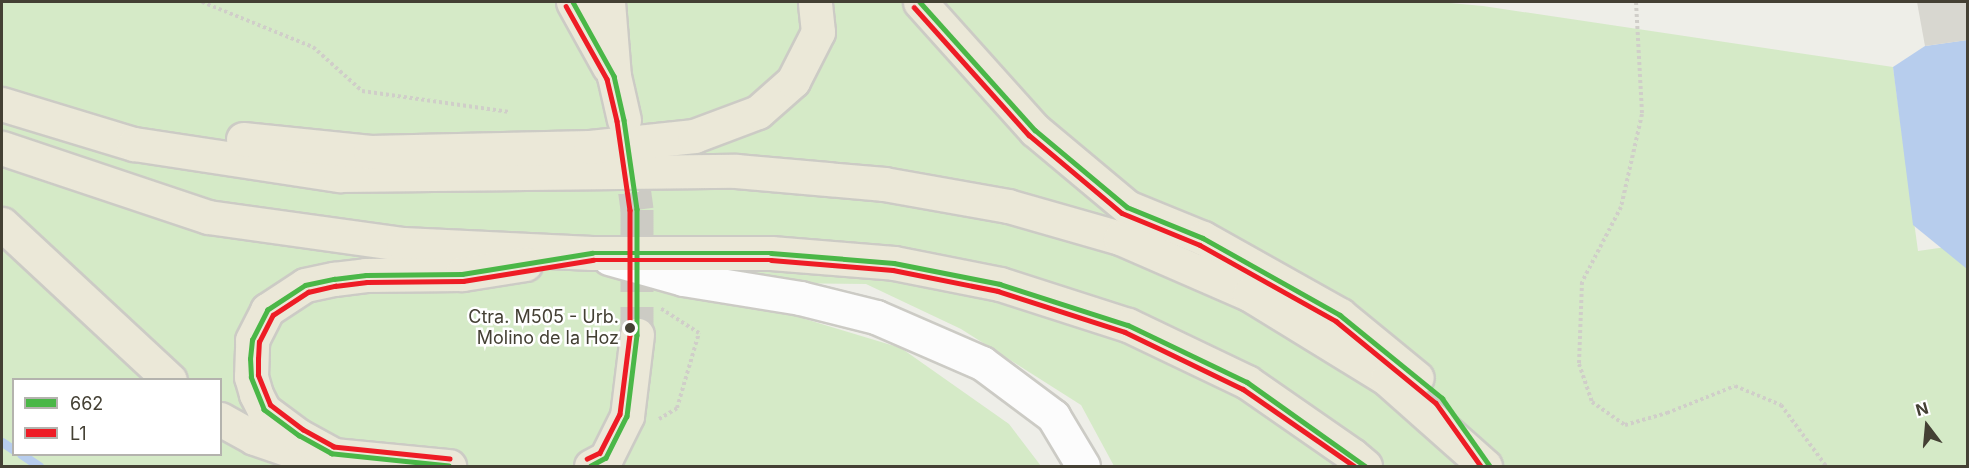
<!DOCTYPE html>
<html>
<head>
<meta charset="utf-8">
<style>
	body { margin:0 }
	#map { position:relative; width:1969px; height:468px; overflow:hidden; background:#eeeee8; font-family:Inter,sans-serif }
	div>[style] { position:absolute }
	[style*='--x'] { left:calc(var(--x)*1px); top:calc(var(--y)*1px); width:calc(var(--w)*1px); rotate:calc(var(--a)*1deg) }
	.green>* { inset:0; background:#d5eac7 }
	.water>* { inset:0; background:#b7cded }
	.stream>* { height:9px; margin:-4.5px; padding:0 4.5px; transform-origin:4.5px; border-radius:4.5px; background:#b7cded }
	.building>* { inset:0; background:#d8d7d0 }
	.highway-tunnel>* { height:33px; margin-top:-16.5px; transform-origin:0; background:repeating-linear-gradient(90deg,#cccbc4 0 33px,transparent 0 49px) }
	.path>* { height:4px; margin-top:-2px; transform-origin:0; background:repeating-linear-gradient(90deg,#d0cec9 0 3px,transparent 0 6px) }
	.roads { filter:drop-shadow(2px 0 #cccbc5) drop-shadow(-2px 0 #cccbc5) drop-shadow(0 2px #cccbc5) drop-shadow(0 -2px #cccbc5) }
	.street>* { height:33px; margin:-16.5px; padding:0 16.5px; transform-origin:16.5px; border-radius:16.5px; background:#fcfcfc }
	.highway>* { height:33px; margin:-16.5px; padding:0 16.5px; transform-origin:16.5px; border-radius:16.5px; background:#ebe8d8 }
	.bus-1>* { height:4.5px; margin:-2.25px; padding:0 2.25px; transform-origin:2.25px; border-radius:2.25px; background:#4ab747 }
	.bus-2>* { height:4.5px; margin:-2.25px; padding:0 2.25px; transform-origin:2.25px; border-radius:2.25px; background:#ee1c25 }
	.dots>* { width:16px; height:16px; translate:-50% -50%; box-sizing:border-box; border:3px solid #fff; border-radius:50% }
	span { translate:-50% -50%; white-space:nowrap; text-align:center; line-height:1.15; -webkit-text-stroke:5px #fff; paint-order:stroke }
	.bus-label { font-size:18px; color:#444034 }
	.right { translate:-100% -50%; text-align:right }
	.frame { position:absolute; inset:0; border:3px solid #444034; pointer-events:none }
	.legend { position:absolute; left:12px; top:378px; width:210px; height:78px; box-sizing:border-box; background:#fff; border:2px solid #b4b3ae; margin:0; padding:8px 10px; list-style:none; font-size:18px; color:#444034 }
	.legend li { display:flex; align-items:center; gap:12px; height:30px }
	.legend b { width:30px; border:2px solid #b4b3ae }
	.north { position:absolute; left:1897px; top:396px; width:60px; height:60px; -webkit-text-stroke:4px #fff; paint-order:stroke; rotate:344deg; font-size:16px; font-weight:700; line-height:24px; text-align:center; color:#444034 }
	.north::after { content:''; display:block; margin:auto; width:21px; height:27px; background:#444034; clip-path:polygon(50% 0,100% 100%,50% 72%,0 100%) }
</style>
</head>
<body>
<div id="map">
	<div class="green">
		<div style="clip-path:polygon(evenodd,2px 2px,1439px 2px,1483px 6px,1893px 67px,1918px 251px,1967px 244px,1967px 466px,1114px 466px,1081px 405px,961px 329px,866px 284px,772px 283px,805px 319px,901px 348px,1009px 424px,1041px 466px,2px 466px,2px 2px,14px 380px,220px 380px,220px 454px,14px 454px,14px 380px)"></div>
	</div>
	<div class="water">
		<div style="clip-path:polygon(1967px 40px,1967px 269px,1913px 225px,1893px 67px,1925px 46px)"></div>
	</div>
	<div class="stream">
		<div style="--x:2;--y:442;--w:14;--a:34"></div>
		<div style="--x:21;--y:454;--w:22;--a:34"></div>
	</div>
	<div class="building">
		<div style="clip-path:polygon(1917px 2px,1968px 2px,1968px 40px,1925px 46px)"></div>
	</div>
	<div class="highway-tunnel">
		<div style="--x:628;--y:143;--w:67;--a:82.2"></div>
		<div style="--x:637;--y:209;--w:126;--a:90"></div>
	</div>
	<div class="path">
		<div style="--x:202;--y:2;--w:120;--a:22.1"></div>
		<div style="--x:313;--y:47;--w:66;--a:41.9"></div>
		<div style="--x:362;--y:91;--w:149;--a:8.1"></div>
		<div style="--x:1636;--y:2;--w:112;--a:86.9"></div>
		<div style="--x:1642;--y:114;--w:95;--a:102.7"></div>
		<div style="--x:1621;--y:207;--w:85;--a:117.5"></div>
		<div style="--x:1582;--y:282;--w:82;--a:92.1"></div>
		<div style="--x:1579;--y:364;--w:40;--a:71.1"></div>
		<div style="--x:1592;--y:402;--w:40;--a:34.9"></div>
		<div style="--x:1625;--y:425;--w:44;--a:-15.9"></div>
		<div style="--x:1667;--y:413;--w:73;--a:-21.7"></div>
		<div style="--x:1735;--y:386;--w:50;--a:22.4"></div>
		<div style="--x:1781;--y:405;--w:76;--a:53.6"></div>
		<div style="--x:659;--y:419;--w:21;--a:-31"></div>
		<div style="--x:677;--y:408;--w:78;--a:-73.7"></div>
		<div style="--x:699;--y:333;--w:46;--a:-147.3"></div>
	</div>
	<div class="roads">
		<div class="street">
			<div style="--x:609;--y:258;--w:77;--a:15.8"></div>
			<div style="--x:683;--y:279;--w:119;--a:9.2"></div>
			<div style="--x:800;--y:298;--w:78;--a:14"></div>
			<div style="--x:876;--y:317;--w:116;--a:23.5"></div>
			<div style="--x:982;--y:363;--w:89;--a:36.7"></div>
			<div style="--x:1053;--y:416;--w:58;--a:59"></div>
		</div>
		<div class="highway">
			<div style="--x:573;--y:2;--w:74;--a:61"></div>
			<div style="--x:608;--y:2;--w:74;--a:85.4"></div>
			<div style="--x:614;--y:76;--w:45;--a:77.2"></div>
			<div style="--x:920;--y:2;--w:172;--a:48.1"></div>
			<div style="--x:1035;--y:130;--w:120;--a:39.9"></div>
			<div style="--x:1127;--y:207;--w:82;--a:22.2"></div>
			<div style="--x:1203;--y:238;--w:157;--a:29.3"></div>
			<div style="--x:1340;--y:315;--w:99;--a:39.3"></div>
			<div style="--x:2;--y:104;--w:138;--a:16.9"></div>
			<div style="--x:134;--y:144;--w:208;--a:8.6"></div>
			<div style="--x:340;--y:175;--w:396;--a:-0.6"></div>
			<div style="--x:736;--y:171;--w:149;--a:5"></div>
			<div style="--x:884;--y:184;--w:126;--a:10.1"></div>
			<div style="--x:1008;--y:206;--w:116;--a:15.9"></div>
			<div style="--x:1120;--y:238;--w:141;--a:23.5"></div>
			<div style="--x:1249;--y:294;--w:162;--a:31.6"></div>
			<div style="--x:1387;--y:379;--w:131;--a:41.6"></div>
			<div style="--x:243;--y:139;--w:128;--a:5.8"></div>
			<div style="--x:370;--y:152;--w:220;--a:-1.3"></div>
			<div style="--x:590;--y:147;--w:105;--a:-6"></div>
			<div style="--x:694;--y:136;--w:68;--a:-20.6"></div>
			<div style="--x:758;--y:112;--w:47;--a:-41.5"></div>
			<div style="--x:793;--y:81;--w:55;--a:-63"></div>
			<div style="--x:818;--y:32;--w:30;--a:-96"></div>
			<div style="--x:2;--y:148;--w:217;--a:18.5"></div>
			<div style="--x:208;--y:217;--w:197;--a:7.9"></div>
			<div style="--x:403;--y:244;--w:189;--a:2.7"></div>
			<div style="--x:592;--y:253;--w:179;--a:0"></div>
			<div style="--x:771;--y:253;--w:123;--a:4.6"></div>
			<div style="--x:894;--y:263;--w:108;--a:11.2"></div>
			<div style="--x:1000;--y:284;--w:134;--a:17.8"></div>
			<div style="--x:1128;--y:325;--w:132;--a:25.6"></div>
			<div style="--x:1247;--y:382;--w:128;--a:34.8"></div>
			<div style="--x:1352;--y:455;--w:17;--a:40"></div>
			<div style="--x:2;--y:224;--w:229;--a:42.9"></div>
			<div style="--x:220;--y:419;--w:39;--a:29"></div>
			<div style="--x:254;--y:438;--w:40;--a:18.9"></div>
			<div style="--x:292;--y:451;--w:158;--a:5.5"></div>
			<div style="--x:332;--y:454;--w:38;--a:-151"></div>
			<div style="--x:299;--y:436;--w:44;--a:-143.4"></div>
			<div style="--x:264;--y:410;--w:18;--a:-117"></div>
			<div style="--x:256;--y:394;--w:18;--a:-106"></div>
			<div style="--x:251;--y:377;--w:37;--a:-88"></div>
			<div style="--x:252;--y:340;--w:34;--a:-63"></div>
			<div style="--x:267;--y:310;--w:45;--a:-33.3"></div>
			<div style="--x:305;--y:285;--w:30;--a:-12"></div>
			<div style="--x:334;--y:279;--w:32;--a:-7"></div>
			<div style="--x:366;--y:275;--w:96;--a:-0.6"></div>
			<div style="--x:462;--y:274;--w:64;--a:-9"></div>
			<div style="--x:591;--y:466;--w:17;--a:-28"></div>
			<div style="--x:606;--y:458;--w:47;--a:-63.4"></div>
			<div style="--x:627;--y:416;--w:82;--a:-83"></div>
		</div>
	</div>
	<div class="bus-1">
		<div style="--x:573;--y:2;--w:85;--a:61"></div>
		<div style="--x:614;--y:76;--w:45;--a:77.2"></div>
		<div style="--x:624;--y:120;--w:90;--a:81.7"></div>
		<div style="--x:637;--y:209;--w:126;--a:90"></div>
		<div style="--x:637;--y:335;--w:82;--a:97"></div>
		<div style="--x:627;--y:416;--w:47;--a:116.6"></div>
		<div style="--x:606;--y:458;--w:17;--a:152"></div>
		<div style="--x:920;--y:2;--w:172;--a:48.1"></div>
		<div style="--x:1035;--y:130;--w:120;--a:39.9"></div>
		<div style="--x:1127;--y:207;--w:82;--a:22.2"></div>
		<div style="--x:1203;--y:238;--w:157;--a:29.3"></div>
		<div style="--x:1340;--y:315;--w:132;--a:39.1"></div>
		<div style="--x:1442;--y:398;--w:83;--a:54.8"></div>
		<div style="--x:449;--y:466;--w:118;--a:-174.1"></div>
		<div style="--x:332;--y:454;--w:38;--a:-151"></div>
		<div style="--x:299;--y:436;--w:44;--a:-143.4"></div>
		<div style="--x:264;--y:410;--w:35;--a:-112"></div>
		<div style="--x:251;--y:377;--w:18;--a:-93"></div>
		<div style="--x:250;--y:359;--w:19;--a:-84"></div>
		<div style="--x:252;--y:340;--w:34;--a:-63"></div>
		<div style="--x:267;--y:310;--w:45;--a:-33.3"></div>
		<div style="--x:305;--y:285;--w:30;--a:-12"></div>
		<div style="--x:334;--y:279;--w:32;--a:-7"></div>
		<div style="--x:366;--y:275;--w:96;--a:-0.6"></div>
		<div style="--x:462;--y:274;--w:132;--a:-9.2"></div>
		<div style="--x:592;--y:253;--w:179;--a:0"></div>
		<div style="--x:771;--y:253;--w:123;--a:4.6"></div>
		<div style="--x:894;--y:263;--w:108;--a:11.2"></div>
		<div style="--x:1000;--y:284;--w:134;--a:17.8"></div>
		<div style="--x:1128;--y:325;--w:132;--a:25.6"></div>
		<div style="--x:1247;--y:382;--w:145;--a:35.4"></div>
	</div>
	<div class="bus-2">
		<div style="--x:566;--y:6;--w:84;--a:60.7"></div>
		<div style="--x:607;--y:79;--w:43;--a:76.6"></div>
		<div style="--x:617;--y:121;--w:90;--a:81.7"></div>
		<div style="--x:630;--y:210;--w:125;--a:90"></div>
		<div style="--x:630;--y:335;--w:80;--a:97.2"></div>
		<div style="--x:620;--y:414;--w:44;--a:117.1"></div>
		<div style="--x:600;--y:453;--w:14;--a:155"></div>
		<div style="--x:914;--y:7;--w:172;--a:48.1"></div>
		<div style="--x:1029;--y:135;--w:121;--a:40"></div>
		<div style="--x:1122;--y:213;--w:84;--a:22.3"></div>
		<div style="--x:1200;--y:245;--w:156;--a:29.2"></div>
		<div style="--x:1336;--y:321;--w:129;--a:39.4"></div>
		<div style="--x:1436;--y:403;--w:77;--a:54.5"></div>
		<div style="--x:450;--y:459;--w:117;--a:-174.1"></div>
		<div style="--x:334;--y:447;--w:35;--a:-151"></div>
		<div style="--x:303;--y:430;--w:41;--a:-142.9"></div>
		<div style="--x:270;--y:405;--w:32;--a:-112"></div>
		<div style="--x:258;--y:375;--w:16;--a:-90"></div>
		<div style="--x:258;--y:359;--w:17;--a:-87"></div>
		<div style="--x:259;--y:342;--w:30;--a:-63"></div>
		<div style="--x:273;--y:315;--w:42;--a:-33.3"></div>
		<div style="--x:308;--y:292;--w:28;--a:-13"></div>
		<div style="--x:335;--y:286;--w:32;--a:-7"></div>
		<div style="--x:367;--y:282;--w:96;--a:-0.6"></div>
		<div style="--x:463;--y:281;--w:132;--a:-9.2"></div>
		<div style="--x:593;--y:260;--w:178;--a:0"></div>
		<div style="--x:771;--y:260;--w:122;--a:4.7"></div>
		<div style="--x:893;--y:270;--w:107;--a:11.3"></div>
		<div style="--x:998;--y:291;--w:133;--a:17.9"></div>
		<div style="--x:1125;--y:332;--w:131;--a:25.8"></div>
		<div style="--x:1243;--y:389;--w:135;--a:34.7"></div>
	</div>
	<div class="dots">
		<div style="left:630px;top:328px;background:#444034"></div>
	</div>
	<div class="bus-label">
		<span class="right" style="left:619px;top:328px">Ctra. M505 - Urb.<br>Molino de la Hoz</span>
	</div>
	<div class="frame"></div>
	<ul class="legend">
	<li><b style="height:8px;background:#4ab747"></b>662</li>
	<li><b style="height:8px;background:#ee1c25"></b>L1</li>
	</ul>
	<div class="north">N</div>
</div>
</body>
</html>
